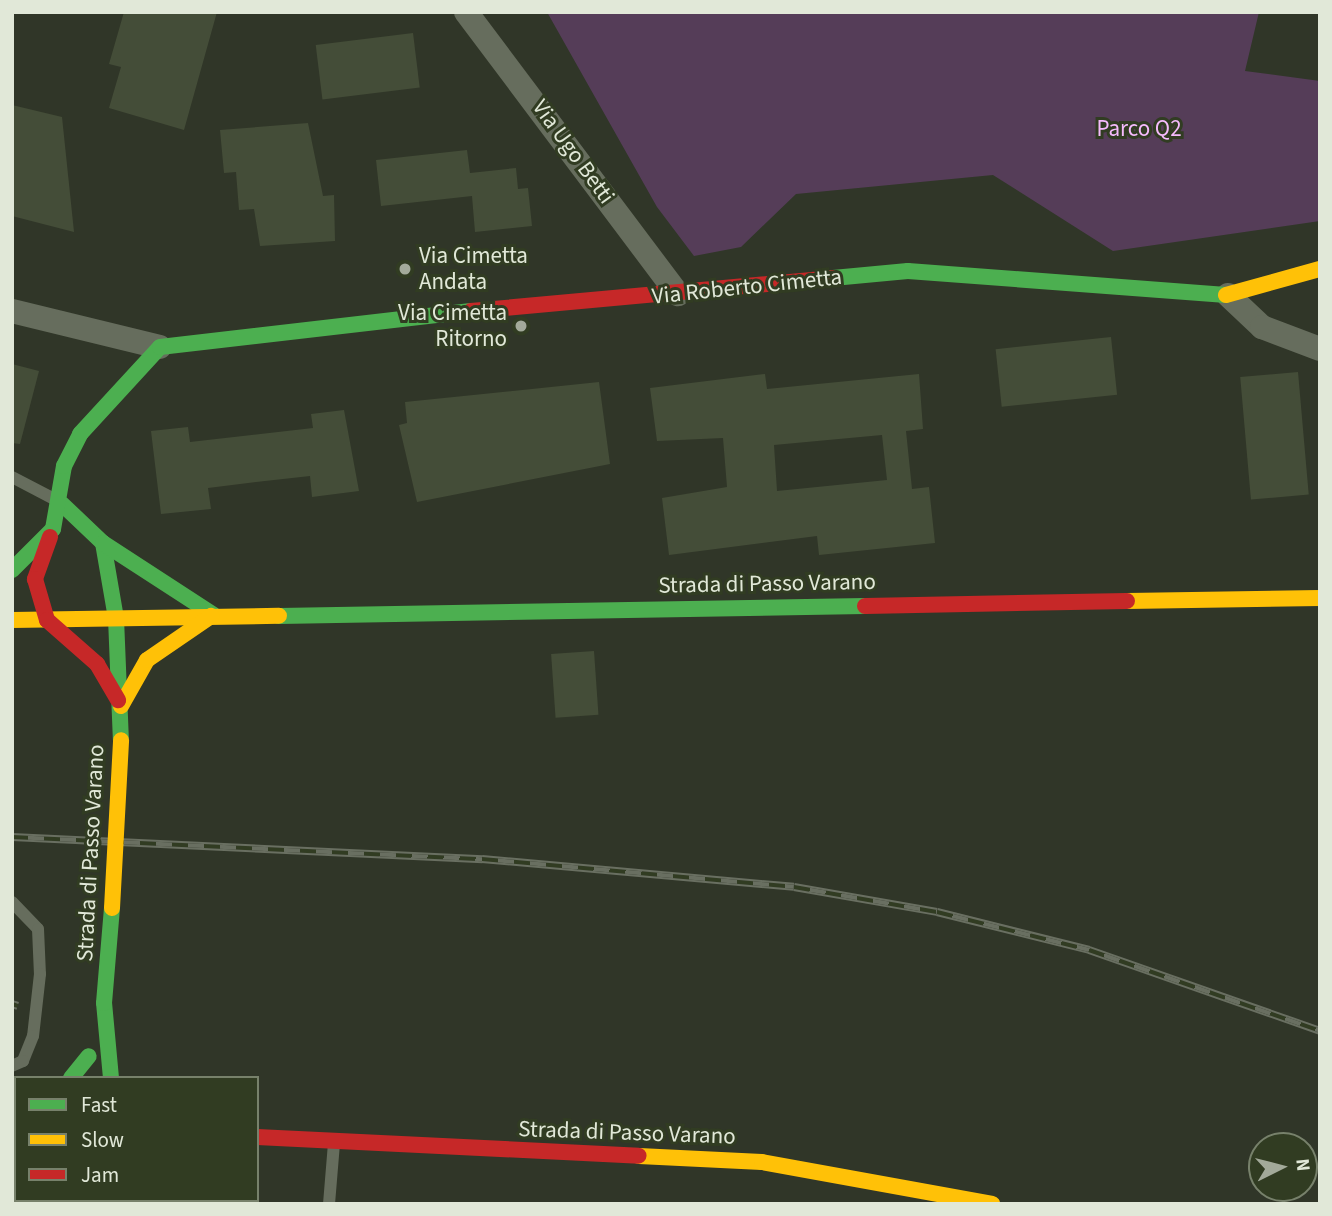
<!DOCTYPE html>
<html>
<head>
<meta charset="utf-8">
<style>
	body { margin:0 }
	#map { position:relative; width:1332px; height:1216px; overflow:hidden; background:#303628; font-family:"Source Sans 3",sans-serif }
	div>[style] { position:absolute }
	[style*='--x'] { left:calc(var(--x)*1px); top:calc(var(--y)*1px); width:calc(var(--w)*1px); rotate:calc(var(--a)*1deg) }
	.green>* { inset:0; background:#553d58 }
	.building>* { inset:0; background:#444d38; transform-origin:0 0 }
	.lane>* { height:12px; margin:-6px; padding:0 6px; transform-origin:6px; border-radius:6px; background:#666d5d }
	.street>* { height:24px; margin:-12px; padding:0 12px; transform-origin:12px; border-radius:12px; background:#666d5d }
	.fast>* { height:16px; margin:-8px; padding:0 8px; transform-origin:8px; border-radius:8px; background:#4caf50 }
	.slow>* { height:16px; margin:-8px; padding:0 8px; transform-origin:8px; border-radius:8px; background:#ffc107 }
	.jam>* { height:16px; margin:-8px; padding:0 8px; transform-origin:8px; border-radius:8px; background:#c62828 }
	.rail>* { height:8px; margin-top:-4px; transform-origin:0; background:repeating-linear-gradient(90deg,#313c22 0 16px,#696f61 0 32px); box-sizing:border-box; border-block:2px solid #696f61 }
	.slow-bridge>* { height:16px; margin:-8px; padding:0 8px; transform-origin:8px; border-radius:8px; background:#ffc107 }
	.dots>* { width:19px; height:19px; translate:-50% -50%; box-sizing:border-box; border:4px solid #313c22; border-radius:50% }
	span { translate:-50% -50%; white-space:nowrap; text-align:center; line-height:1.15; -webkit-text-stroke:6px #313c22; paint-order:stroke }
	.park-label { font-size:23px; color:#f5bafc }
	.street-label { font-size:23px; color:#e1e8d8 }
	.poi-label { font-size:23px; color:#e1e8d8 }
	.left { translate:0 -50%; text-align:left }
	.right { translate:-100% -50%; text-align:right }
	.frame { position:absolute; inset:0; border:14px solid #e1e8d8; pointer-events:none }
	.legend { position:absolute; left:14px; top:1076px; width:245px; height:126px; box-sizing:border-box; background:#313c22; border:2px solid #77816b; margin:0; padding:9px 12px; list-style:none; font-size:21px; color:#e1e8d8 }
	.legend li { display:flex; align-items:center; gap:14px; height:35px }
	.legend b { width:35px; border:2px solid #77816b }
	.north { position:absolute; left:1248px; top:1132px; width:70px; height:70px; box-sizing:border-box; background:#313c22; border:2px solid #77816b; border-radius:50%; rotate:84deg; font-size:19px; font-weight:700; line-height:28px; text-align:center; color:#e1e8d8 }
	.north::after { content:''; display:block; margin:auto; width:24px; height:32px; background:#a3aa9a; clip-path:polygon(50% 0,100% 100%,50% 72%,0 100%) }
</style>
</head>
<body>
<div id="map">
	<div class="green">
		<div style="clip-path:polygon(547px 12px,1259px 12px,1245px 71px,1320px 81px,1320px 221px,1113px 251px,993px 175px,796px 194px,741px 247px,694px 256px,657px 207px)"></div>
	</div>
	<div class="building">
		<div style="clip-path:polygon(124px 12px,217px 12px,184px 130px,109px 108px,121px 67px,109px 64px)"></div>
		<div style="left:413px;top:33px;width:55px;height:98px;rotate:83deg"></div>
		<div style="clip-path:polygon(12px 105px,62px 117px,74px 232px,12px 216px)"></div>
		<div style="clip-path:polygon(308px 123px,323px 196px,334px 195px,335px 241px,260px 246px,254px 209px,239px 210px,236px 172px,224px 173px,220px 130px)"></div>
		<div style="clip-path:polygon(467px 150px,470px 173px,516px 168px,518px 189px,528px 188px,532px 226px,475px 232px,472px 196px,381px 206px,376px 160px)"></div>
		<div style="left:1111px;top:337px;width:58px;height:116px;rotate:84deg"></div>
		<div style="clip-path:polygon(12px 364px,39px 371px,20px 444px,12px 443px)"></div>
		<div style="left:1298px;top:372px;width:123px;height:58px;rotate:85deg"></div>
		<div style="clip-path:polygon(evenodd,765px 374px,767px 389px,919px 374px,923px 429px,906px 431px,912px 489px,929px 487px,935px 543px,819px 555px,817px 536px,669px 555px,662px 498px,727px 487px,723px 438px,657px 441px,650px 388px,765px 374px,882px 435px,887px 480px,777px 491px,774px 445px,882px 435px)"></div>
		<div style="clip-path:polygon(599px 382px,610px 464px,417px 502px,399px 425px,407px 423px,405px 402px)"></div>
		<div style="clip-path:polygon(344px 410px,359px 491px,312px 497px,310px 476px,265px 481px,208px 488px,211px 509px,161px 514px,151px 431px,188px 427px,190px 442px,313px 428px,311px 414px)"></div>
		<div style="left:594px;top:651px;width:64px;height:43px;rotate:86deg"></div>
	</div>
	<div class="lane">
		<div style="--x:12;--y:477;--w:50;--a:27.6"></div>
		<div style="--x:12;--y:902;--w:37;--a:46"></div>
		<div style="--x:38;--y:929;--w:45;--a:87.5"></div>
		<div style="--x:40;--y:974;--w:62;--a:96.4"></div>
		<div style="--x:33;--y:1036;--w:27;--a:112"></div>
		<div style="--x:23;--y:1061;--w:12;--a:156"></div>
		<div style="--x:197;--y:1200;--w:30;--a:8"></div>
		<div style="--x:46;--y:1204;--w:6;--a:-45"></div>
		<div style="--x:329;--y:1204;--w:61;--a:-85.3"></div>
	</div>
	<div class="street">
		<div style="--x:466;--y:12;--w:353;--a:53.1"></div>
		<div style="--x:1228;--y:295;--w:47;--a:43.3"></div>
		<div style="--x:1262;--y:327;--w:62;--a:20.8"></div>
		<div style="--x:12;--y:311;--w:152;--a:13.7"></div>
	</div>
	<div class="fast">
		<div style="--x:833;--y:278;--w:75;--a:-5.3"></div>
		<div style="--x:908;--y:271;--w:319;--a:4.3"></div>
		<div style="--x:62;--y:504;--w:57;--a:43.6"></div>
		<div style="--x:103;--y:543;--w:76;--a:80.2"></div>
		<div style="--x:116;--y:618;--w:122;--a:87.7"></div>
		<div style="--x:103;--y:543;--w:132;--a:33"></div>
		<div style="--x:12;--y:570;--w:58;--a:-45"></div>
		<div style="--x:53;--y:529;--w:64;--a:-80.1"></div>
		<div style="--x:64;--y:466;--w:36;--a:-63"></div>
		<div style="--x:80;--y:434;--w:118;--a:-47.4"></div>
		<div style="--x:160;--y:347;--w:313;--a:-6.6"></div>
		<div style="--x:279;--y:616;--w:586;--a:-0.98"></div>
		<div style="--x:71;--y:1078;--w:28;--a:-51"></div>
		<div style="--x:111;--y:1078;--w:75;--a:-95.3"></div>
		<div style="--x:104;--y:1003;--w:95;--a:-85.2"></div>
	</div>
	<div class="slow">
		<div style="--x:1226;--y:295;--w:98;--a:-15.5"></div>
		<div style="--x:1127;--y:601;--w:193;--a:-0.9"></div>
		<div style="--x:12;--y:620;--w:267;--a:-0.9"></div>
		<div style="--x:121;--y:706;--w:53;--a:-60.5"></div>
		<div style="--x:147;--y:660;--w:78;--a:-34.5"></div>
		<div style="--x:639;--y:1156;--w:123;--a:2.8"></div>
		<div style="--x:762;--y:1162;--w:234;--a:10.3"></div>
	</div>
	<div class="jam">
		<div style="--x:471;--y:311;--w:364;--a:-5.2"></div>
		<div style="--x:50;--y:537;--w:45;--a:109.7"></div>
		<div style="--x:35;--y:579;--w:43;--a:73.7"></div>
		<div style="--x:47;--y:620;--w:67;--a:41.3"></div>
		<div style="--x:97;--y:664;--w:42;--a:59.7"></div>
		<div style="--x:865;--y:606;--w:262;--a:-1.1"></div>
		<div style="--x:12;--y:1112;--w:4;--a:-14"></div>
		<div style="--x:257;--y:1137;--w:382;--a:2.8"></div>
	</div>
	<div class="rail">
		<div style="--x:12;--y:837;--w:471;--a:2.7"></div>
		<div style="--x:482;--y:859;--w:313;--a:5.1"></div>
		<div style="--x:794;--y:887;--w:145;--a:9.9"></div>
		<div style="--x:937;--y:912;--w:157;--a:14"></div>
		<div style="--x:1089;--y:950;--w:245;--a:19.3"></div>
		<div style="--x:12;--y:1004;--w:6;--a:18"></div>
	</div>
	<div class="slow-bridge">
		<div style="--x:112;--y:908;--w:168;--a:-86.9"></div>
	</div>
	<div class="dots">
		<div style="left:405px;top:269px;background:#a3aa9a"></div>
		<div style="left:521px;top:326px;background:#a3aa9a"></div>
	</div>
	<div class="park-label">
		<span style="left:1139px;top:129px">Parco Q2</span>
	</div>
	<div class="street-label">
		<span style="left:573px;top:152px;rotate:54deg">Via Ugo Betti</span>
		<span style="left:747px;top:287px;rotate:-6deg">Via Roberto Cimetta</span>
		<span style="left:767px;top:584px;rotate:-1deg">Strada di Passo Varano</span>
		<span style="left:91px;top:853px;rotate:-87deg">Strada di Passo Varano</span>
		<span style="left:627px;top:1133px;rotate:2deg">Strada di Passo Varano</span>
	</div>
	<div class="poi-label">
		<span class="left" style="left:419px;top:269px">Via Cimetta<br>Andata</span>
		<span class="right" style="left:507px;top:326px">Via Cimetta<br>Ritorno</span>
	</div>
	<div class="frame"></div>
	<ul class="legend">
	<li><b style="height:9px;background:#4caf50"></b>Fast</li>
	<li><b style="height:9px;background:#ffc107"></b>Slow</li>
	<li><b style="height:9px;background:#c62828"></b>Jam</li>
	</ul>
	<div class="north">N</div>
</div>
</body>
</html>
